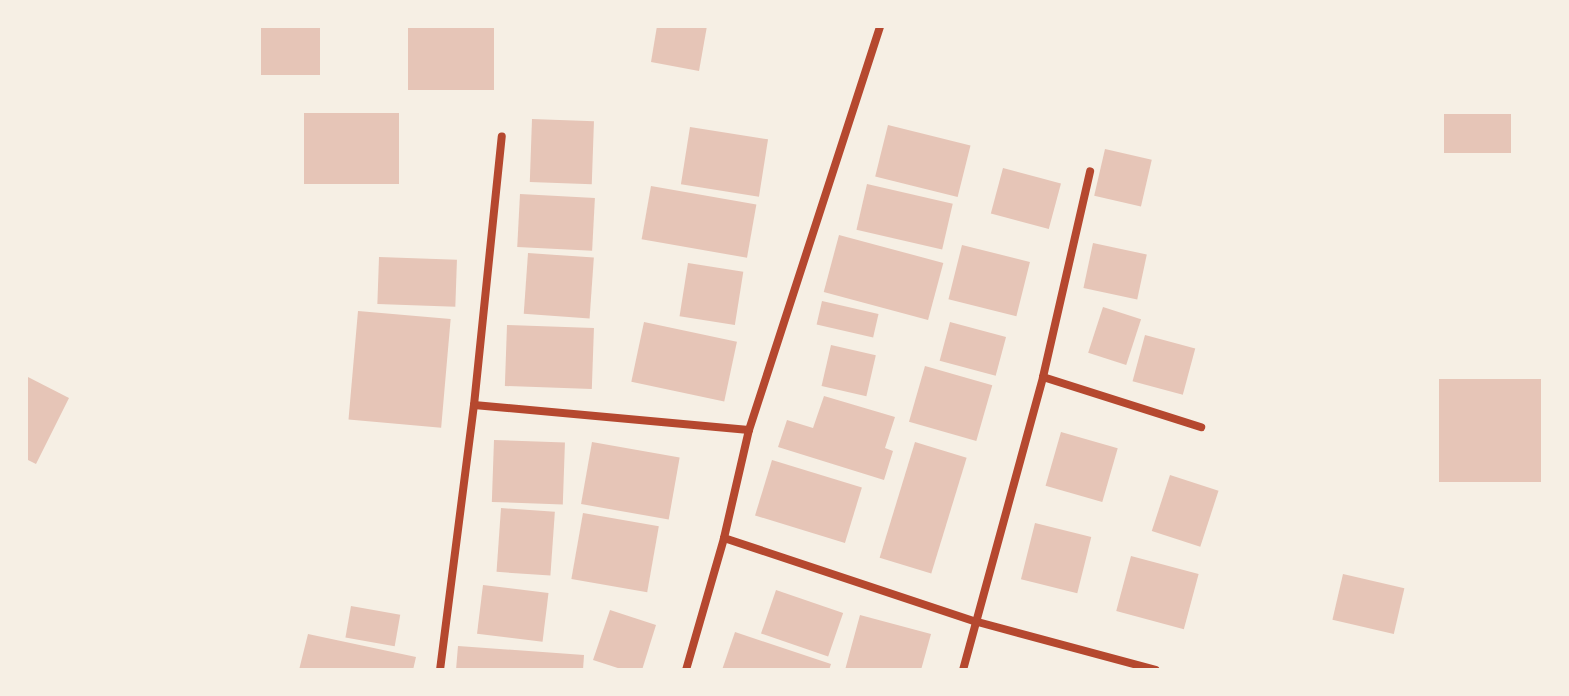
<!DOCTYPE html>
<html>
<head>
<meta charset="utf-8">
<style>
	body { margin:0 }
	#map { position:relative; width:1569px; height:696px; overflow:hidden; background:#f6efe4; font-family:Signika,sans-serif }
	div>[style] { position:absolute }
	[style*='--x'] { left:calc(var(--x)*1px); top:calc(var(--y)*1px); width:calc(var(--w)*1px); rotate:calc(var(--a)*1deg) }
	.building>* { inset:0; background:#e6c5b7; transform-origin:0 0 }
	.minor>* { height:8px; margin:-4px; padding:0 4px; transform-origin:4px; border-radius:4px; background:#b5482f }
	span { translate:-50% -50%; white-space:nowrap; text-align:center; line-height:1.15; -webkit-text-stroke:6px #f6efe4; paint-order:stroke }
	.frame { position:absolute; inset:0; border:28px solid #f6efe4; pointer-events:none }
</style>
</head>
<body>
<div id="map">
	<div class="building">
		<div style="left:261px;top:26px;width:59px;height:49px"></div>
		<div style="left:408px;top:26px;width:86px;height:64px"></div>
		<div style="clip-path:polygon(657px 26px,707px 26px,699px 71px,651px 62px)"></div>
		<div style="left:304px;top:113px;width:95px;height:71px"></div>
		<div style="left:1444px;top:114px;width:67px;height:39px"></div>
		<div style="left:532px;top:119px;width:62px;height:63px;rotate:2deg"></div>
		<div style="left:888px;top:125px;width:85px;height:53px;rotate:14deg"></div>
		<div style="left:690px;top:127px;width:79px;height:58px;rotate:9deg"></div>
		<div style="left:1105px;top:149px;width:48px;height:48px;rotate:13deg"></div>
		<div style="left:1003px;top:168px;width:60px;height:47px;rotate:15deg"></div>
		<div style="left:867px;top:184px;width:88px;height:47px;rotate:13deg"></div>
		<div style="left:651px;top:186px;width:107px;height:54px;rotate:10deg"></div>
		<div style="left:520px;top:194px;width:75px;height:53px;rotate:3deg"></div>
		<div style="left:839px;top:235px;width:108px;height:59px;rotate:15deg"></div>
		<div style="left:1093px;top:243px;width:55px;height:46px;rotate:12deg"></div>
		<div style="left:962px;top:245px;width:70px;height:56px;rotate:14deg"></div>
		<div style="left:528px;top:253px;width:66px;height:61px;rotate:4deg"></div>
		<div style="left:379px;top:257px;width:78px;height:47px;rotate:2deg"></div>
		<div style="left:688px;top:263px;width:56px;height:54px;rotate:9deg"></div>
		<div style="left:822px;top:301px;width:58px;height:24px;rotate:13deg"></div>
		<div style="left:1103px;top:307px;width:40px;height:48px;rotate:18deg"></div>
		<div style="left:358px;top:311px;width:93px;height:109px;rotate:5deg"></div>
		<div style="left:644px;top:322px;width:95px;height:61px;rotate:12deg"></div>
		<div style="left:950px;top:322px;width:58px;height:40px;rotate:15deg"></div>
		<div style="left:507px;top:325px;width:87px;height:61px;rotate:2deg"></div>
		<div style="left:1145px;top:335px;width:52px;height:48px;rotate:15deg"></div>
		<div style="left:831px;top:345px;width:46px;height:42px;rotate:13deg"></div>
		<div style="left:925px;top:366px;width:70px;height:58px;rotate:16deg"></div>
		<div style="clip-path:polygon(26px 376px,69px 398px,36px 464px,26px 459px)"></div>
		<div style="left:1543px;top:379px;width:103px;height:104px;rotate:90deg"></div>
		<div style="clip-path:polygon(824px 396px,895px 417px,885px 448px,893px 451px,884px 480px,778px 447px,787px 420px,813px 428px)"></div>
		<div style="left:1061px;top:432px;width:59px;height:56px;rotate:16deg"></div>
		<div style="left:494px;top:440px;width:71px;height:62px;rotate:2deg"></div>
		<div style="left:592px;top:442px;width:89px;height:63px;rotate:10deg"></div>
		<div style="left:915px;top:442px;width:54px;height:121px;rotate:17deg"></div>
		<div style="left:772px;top:460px;width:94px;height:58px;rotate:17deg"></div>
		<div style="left:1170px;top:475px;width:51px;height:59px;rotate:18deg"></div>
		<div style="left:501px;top:508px;width:54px;height:64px;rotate:4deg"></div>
		<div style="left:583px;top:513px;width:77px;height:67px;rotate:10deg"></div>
		<div style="left:1035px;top:523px;width:58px;height:58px;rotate:14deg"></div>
		<div style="left:1131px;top:556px;width:70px;height:57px;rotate:15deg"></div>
		<div style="left:1343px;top:574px;width:63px;height:47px;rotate:13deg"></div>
		<div style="left:483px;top:585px;width:66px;height:49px;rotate:7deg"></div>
		<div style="left:776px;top:590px;width:71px;height:46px;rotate:19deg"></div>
		<div style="left:351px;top:606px;width:50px;height:32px;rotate:10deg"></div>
		<div style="clip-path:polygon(610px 610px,656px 625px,642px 670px,624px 670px,593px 660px)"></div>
		<div style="clip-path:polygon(860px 615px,931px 634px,921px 670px,845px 670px)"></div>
		<div style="clip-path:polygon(735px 632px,831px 664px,829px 670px,722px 670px)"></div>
		<div style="clip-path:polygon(308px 634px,416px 657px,413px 670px,299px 670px)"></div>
		<div style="clip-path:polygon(458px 646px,584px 655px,583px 670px,456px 670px)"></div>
	</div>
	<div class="minor">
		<div style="--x:1043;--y:377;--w:166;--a:17.6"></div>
		<div style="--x:474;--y:405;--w:276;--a:5.2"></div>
		<div style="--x:724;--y:538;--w:263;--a:18.4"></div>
		<div style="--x:974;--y:621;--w:188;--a:15.1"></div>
		<div style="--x:440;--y:670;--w:267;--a:-82.7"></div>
		<div style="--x:474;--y:405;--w:270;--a:-84.1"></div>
		<div style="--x:686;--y:670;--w:137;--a:-73.9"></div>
		<div style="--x:724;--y:538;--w:111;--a:-77"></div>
		<div style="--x:749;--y:430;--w:425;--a:-72"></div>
		<div style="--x:963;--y:670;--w:304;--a:-74.7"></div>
		<div style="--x:1043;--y:377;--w:211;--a:-77.1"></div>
	</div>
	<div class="frame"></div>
</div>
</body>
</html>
